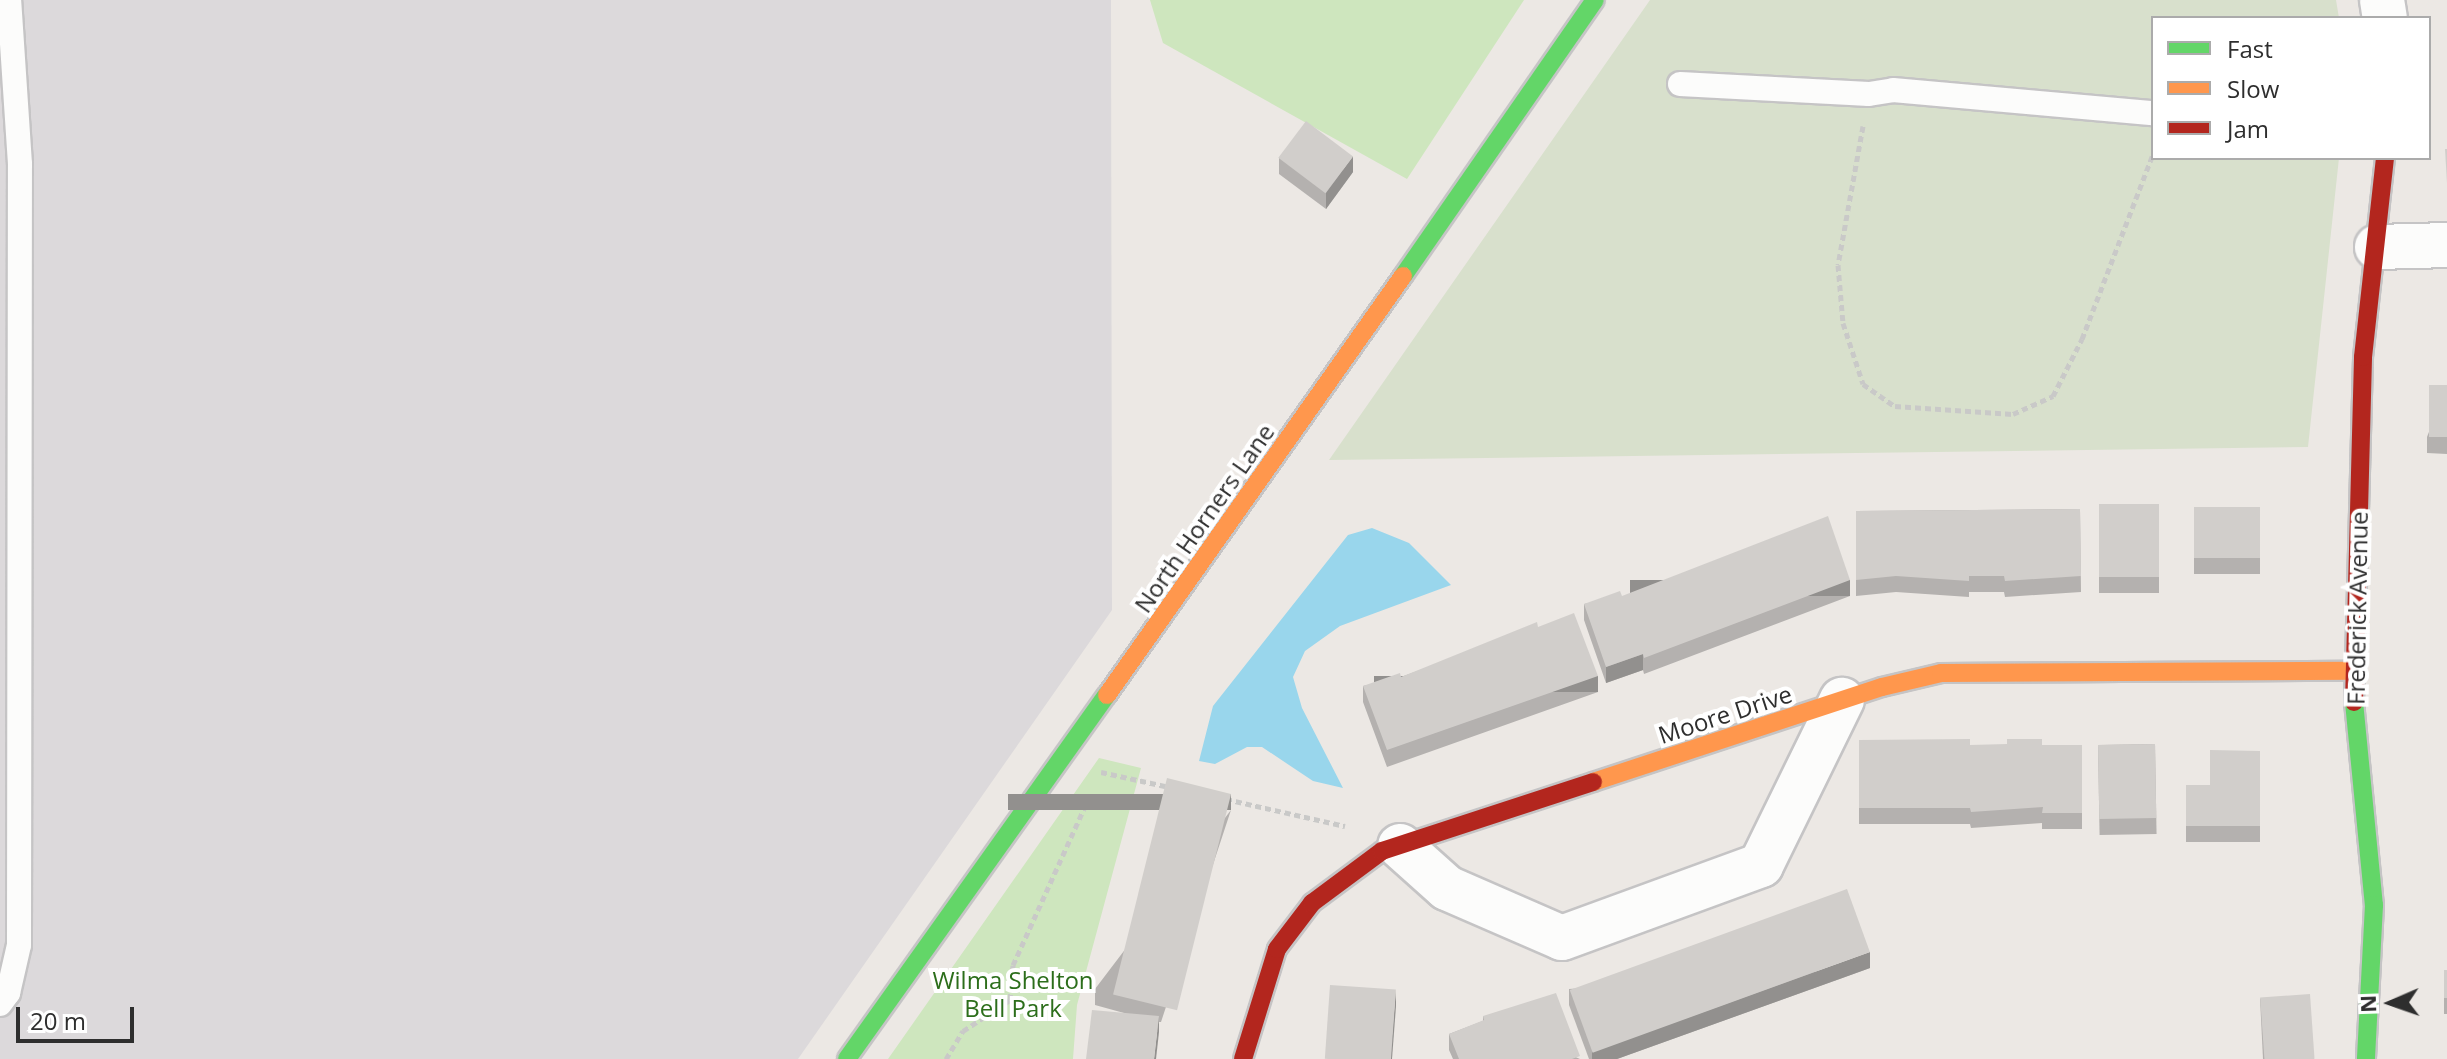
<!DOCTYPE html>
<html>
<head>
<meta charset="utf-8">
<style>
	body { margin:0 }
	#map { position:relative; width:2447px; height:1059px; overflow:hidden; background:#ece8e4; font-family:"Open Sans",sans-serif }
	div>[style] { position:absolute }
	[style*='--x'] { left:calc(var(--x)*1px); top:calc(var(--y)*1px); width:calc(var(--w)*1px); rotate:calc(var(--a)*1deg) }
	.industrial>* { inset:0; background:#dcd9db }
	.green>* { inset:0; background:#cee6be }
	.cemetery>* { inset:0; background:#d8e0cc }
	.water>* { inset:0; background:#99d6ec }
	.path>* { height:5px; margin-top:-2.5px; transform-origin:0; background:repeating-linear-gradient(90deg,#c9c9c8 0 6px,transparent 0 10px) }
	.roads { filter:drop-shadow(2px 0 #c5c4c5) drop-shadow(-2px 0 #c5c4c5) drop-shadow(0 2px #c5c4c5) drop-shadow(0 -2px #c5c4c5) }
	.lane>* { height:24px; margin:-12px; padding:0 12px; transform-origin:12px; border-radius:12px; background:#fcfcfb }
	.street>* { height:44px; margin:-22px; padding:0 22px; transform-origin:22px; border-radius:22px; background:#fcfcfb }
	.fast>* { height:18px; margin:-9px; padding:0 9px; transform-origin:9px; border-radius:9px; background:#63d668 }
	.slow>* { height:18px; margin:-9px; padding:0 9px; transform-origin:9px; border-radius:9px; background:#ff974d }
	.jam>* { height:18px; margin:-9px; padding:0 9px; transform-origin:9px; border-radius:9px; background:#b3261e }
	.wall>* { inset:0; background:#b4b1af; transform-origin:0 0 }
	.shaded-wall>* { inset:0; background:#92908e; transform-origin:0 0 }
	.building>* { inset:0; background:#d1cecb; transform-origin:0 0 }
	span { translate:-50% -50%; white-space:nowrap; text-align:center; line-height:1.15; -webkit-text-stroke:8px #fff; paint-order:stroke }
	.street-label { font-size:24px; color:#2e2e2e }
	.park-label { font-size:24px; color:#2c6e1b }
	.legend { position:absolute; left:2151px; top:16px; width:280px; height:144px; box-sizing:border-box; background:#fff; border:2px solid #ababab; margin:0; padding:10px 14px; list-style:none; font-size:24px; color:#2e2e2e }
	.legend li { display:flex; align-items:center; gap:16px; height:40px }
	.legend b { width:40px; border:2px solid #ababab }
	.north { position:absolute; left:2351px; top:963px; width:80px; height:80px; -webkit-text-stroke:6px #fff; paint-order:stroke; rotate:268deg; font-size:22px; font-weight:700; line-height:32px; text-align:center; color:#2e2e2e }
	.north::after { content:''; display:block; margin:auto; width:28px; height:36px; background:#2e2e2e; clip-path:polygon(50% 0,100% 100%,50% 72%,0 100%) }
	.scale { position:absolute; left:16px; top:1007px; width:118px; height:36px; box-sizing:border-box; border:4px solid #2e2e2e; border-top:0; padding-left:10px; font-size:24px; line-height:28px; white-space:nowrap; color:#2e2e2e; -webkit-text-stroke:6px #fff; paint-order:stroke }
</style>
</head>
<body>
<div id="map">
	<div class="industrial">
		<div style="clip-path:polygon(0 0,1111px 0,1112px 610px,798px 1059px,0 1059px)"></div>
	</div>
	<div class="green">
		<div style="clip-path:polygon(1150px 0,1524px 0,1407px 179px,1163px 43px)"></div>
		<div style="clip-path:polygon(1099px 758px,1141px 768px,1077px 1005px,1073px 1059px,888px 1059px)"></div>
	</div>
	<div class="cemetery">
		<div style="clip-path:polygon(1650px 0,2336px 0,2339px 18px,2153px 18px,2153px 158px,2339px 158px,2308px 447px,1329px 460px)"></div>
	</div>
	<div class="water">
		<div style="clip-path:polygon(1372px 528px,1409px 543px,1451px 585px,1340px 626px,1305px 651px,1293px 677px,1302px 708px,1343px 788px,1313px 781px,1262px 747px,1247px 747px,1215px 764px,1199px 761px,1213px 706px,1348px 535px)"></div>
	</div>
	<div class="path">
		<div style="--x:1863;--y:126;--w:141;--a:100.2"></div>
		<div style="--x:1838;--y:265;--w:58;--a:85.1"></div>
		<div style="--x:1843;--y:323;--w:64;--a:71.8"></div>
		<div style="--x:1863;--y:384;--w:39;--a:35"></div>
		<div style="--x:1895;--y:406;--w:118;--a:3.9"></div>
		<div style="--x:2013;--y:414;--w:44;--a:-24.2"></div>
		<div style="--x:2053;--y:396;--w:64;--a:-63"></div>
		<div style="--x:2082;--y:339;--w:198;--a:-69"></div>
		<div style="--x:1101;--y:772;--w:70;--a:12.4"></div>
		<div style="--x:1226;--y:799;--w:122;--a:12.8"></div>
		<div style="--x:946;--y:1059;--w:33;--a:-59"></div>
		<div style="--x:963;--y:1031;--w:56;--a:-33.4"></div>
		<div style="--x:1010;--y:1000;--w:35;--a:-85"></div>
		<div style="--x:1013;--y:965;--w:187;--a:-65.6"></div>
	</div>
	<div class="roads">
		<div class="lane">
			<div style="--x:1680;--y:84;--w:189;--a:3"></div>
			<div style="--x:1869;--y:94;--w:24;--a:-9"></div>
			<div style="--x:1893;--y:90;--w:261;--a:5.1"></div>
			<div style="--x:0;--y:1004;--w:14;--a:-54"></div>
			<div style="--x:8;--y:993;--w:49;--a:-77.1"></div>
			<div style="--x:19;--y:945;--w:781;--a:-89.93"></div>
			<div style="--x:20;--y:164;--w:164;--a:-93.8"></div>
		</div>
		<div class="street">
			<div style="--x:2382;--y:0;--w:18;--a:81"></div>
			<div style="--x:2377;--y:247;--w:70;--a:-1.6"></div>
			<div style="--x:1400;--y:846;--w:63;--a:41.8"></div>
			<div style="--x:1447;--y:888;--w:125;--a:23.5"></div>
			<div style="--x:1562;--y:938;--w:212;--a:-20.1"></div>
			<div style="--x:1761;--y:865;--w:184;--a:-63.9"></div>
		</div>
		<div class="fast">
			<div style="--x:1403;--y:276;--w:336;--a:-55.2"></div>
			<div style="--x:2354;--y:702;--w:204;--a:84.4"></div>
			<div style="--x:2374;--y:905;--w:154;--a:93"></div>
			<div style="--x:847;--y:1059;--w:447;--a:-54.5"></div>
		</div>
		<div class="slow">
			<div style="--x:1107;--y:695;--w:513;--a:-54.76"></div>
			<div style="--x:1593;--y:782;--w:304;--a:-18.2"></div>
			<div style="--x:1882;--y:687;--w:61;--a:-13.3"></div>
			<div style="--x:1941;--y:673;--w:410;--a:-0.3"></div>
		</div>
		<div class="jam">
			<div style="--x:2354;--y:702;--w:345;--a:-88.5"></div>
			<div style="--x:2363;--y:357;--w:200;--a:-83.7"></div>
			<div style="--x:1243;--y:1059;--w:115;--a:-72.8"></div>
			<div style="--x:1277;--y:949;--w:58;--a:-52.7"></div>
			<div style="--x:1312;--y:903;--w:87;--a:-36.6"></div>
			<div style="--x:1382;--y:851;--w:222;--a:-18.1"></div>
		</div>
	</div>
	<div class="wall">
		<div style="clip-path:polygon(1279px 158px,1353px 172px,1326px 209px,1279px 174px)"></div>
		<div style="clip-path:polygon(2447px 385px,2447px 454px,2427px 453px,2427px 437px)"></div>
		<div style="left:2099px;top:504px;width:60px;height:89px"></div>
		<div style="left:2194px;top:507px;width:66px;height:67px"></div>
		<div style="clip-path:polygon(2080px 509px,2081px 592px,2005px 597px,2004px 592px,1969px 592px,1969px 597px,1896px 592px,1856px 596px,1856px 511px)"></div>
		<div style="clip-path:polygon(1622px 596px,1850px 596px,1644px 674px,1643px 670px,1606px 683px,1584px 620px,1584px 604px)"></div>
		<div style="clip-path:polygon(1538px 627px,1598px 692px,1387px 767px,1363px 702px,1363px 686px,1401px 677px)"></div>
		<div style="clip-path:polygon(1859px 740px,1970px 745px,2082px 745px,2082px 829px,2042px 829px,2042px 823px,1971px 828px,1970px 824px,1859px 824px)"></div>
		<div style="left:2155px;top:744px;width:90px;height:57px;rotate:89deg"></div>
		<div style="clip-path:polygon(2260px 751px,2260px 842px,2186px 842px,2186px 785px,2210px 785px)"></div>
		<div style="clip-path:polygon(1231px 810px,1161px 1022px,1159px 1022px,1159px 1032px,1124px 1013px,1095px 1005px,1095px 989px)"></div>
		<div style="clip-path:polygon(1870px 968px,1617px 1059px,1589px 1059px,1569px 1005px,1569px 989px)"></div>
		<div style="left:2444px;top:970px;width:3px;height:44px"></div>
		<div style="clip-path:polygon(2260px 998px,2314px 1059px,2263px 1059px)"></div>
		<div style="clip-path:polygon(1483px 1016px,1580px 1059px,1453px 1059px,1449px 1050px,1449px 1034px,1483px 1021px)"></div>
	</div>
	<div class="shaded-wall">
		<div style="clip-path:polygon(1353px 156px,1353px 172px,1326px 209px,1326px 193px)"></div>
		<div style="left:1850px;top:580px;width:16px;height:220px;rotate:90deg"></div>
		<div style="clip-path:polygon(1643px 654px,1643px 670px,1606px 683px,1606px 667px)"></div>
		<div style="left:1598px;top:676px;width:16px;height:224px;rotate:90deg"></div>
		<div style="left:1231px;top:794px;width:16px;height:223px;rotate:90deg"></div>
		<div style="clip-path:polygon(1870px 952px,1870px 968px,1617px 1059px,1592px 1059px,1592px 1052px)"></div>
		<div style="clip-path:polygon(1396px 990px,1396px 1006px,1392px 1059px,1390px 1059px)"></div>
		<div style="clip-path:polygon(1159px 1016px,1159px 1032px,1156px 1059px,1154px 1059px)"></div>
	</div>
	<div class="building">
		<div style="left:1306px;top:121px;width:59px;height:46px;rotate:37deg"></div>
		<div style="clip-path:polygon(2445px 149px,2447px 149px,2447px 183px)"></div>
		<div style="left:2429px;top:385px;width:18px;height:52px"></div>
		<div style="left:2099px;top:504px;width:60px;height:73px"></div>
		<div style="left:2194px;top:507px;width:66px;height:51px"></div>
		<div style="clip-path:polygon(2080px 509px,2081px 576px,2005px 581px,2004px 576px,1969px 576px,1969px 581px,1896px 576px,1856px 580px,1856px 511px)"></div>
		<div style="clip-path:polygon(1828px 516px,1850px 580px,1644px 658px,1643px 654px,1606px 667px,1584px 604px,1620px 591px,1622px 596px)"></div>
		<div style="clip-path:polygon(1574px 613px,1598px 676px,1387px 750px,1363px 686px,1400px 673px,1401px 677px,1537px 622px,1538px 627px)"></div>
		<div style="clip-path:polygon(1970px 739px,1970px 745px,2007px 744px,2007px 739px,2042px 739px,2042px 745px,2082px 745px,2082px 813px,2042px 813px,2043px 807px,1971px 812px,1970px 808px,1859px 808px,1859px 740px)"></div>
		<div style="left:2155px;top:744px;width:74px;height:57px;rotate:89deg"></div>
		<div style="clip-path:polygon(2210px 750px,2260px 751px,2260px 826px,2186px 826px,2186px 785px,2210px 785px)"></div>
		<div style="left:1167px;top:778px;width:66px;height:223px;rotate:14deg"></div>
		<div style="left:1847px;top:889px;width:67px;height:295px;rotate:70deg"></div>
		<div style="left:2444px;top:970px;width:3px;height:28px"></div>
		<div style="left:1330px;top:985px;width:66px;height:74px;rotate:4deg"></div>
		<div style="clip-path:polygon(1556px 993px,1580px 1056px,1572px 1059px,1459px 1059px,1449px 1034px,1484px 1020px,1483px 1016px)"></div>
		<div style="left:2310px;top:994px;width:65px;height:50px;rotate:86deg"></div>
		<div style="clip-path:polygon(1092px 1010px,1159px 1016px,1154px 1059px,1086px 1059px)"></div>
	</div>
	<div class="street-label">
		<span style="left:1204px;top:518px;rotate:-55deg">North Horners Lane</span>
		<span style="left:2357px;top:608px;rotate:-89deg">Frederick Avenue</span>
		<span style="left:1725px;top:714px;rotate:-18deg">Moore Drive</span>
	</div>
	<div class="park-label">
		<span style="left:1013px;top:994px">Wilma Shelton<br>Bell Park</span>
	</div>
	<ul class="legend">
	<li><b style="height:10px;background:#63d668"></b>Fast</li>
	<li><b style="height:10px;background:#ff974d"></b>Slow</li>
	<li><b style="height:10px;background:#b3261e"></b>Jam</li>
	</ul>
	<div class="north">N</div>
	<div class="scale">20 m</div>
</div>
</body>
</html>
